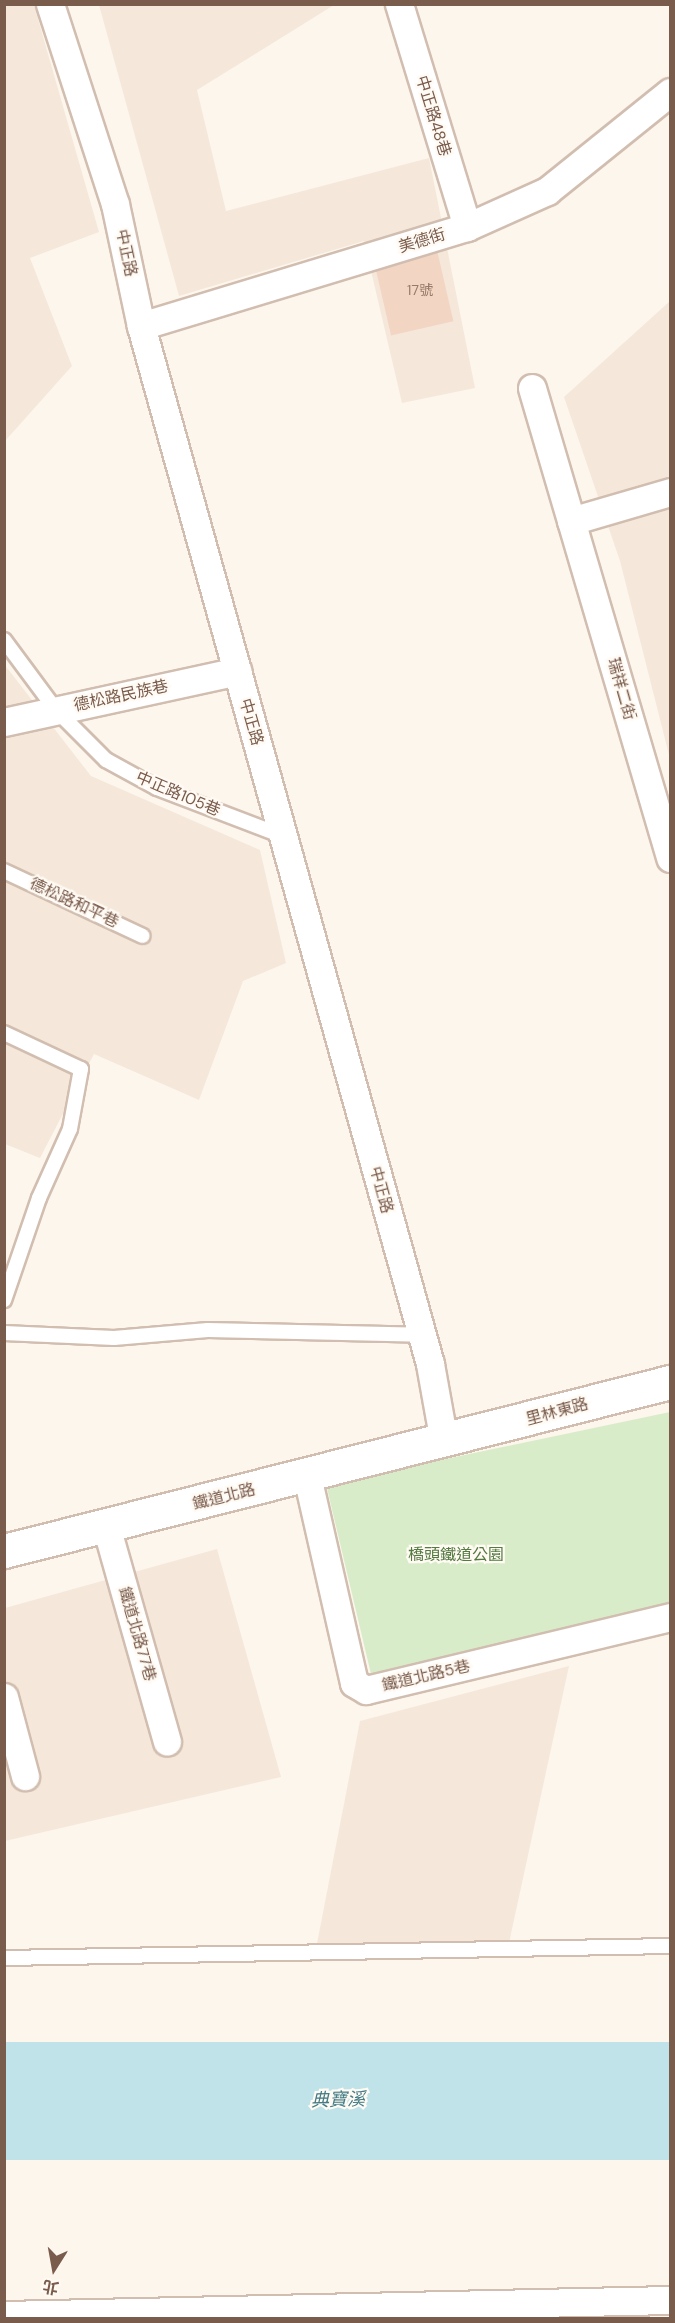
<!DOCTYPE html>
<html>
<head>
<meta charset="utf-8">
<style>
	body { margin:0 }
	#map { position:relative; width:675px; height:2323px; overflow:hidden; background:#fdf6ec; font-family:"DM Sans","Noto Sans TC",sans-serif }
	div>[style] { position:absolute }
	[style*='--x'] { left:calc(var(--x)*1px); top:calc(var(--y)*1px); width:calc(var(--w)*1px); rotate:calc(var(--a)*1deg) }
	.residential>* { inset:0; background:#f5e8da }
	.green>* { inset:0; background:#d8ecc9 }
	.water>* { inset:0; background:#bfe3e8; transform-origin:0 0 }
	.building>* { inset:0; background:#f3d5c3; transform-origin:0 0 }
	.roads { filter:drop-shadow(2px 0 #d1beb0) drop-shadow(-2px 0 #d1beb0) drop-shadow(0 2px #d1beb0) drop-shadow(0 -2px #d1beb0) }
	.service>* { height:14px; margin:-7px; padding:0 7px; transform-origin:7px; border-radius:7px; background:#fff }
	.minor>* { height:27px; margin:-13.5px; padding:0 13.5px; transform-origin:13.5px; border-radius:13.5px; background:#fff }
	.tertiary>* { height:33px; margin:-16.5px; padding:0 16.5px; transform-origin:16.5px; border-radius:16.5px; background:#fff }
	span { translate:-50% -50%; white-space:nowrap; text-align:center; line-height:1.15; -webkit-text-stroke:4.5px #fffaf3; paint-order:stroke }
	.number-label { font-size:14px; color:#987a6a }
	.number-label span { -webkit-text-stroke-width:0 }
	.street-label { font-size:16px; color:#7a5c4d }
	.park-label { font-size:16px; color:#537a41 }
	.water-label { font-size:18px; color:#437c86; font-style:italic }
	.frame { position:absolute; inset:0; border:6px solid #7a5c4d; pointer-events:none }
	.north { position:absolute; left:24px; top:2239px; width:60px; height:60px; -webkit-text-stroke:4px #fffaf3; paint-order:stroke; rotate:191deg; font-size:16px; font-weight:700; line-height:24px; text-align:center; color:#7a5c4d }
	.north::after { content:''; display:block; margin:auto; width:21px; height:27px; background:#7a5c4d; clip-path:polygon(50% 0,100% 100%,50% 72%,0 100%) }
</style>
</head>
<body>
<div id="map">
	<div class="residential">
		<div style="clip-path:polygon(5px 4px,34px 5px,99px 232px,30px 258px,72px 366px,5px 441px)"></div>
		<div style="clip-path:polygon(99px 5px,334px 5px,197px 90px,226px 211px,429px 158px,475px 388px,402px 403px,364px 241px,179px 296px)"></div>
		<div style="clip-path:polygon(670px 301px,670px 759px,620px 561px,564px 397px)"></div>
		<div style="clip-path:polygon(4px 664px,91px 776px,260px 850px,286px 963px,243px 981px,199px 1100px,94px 1054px,40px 1158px,5px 1144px)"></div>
		<div style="clip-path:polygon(217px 1549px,281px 1777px,5px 1841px,5px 1608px)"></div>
		<div style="clip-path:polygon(569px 1666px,509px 1943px,315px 1954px,360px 1721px)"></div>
	</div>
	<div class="green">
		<div style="clip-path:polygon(670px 1412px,670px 1603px,371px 1674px,326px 1484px)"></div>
	</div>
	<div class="water">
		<div style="left:670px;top:2042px;width:118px;height:665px;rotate:90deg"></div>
	</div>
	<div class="building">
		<div style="left:437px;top:250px;width:73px;height:64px;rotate:77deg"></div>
	</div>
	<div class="roads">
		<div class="service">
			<div style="--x:4;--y:640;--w:87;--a:53.4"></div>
			<div style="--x:56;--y:710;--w:71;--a:45"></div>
			<div style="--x:106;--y:760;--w:58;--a:28.8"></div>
			<div style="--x:157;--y:788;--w:135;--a:20.9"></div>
			<div style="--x:4;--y:871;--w:153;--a:25.1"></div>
			<div style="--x:4;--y:1033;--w:85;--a:25.1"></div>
			<div style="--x:81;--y:1069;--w:61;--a:100.4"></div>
			<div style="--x:70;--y:1129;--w:76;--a:114.2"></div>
			<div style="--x:39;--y:1198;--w:108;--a:108.9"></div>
			<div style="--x:4;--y:1333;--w:110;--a:2.6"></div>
			<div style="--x:114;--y:1338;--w:94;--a:-4.9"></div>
			<div style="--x:208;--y:1330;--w:213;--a:1.3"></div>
			<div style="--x:4;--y:1958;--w:666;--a:-1.03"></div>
		</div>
		<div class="minor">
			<div style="--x:50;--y:4;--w:210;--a:72"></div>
			<div style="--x:115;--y:204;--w:125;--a:78"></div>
			<div style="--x:141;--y:326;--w:1077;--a:74.44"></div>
			<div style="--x:430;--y:1364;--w:79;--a:79.8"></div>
			<div style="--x:399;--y:4;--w:233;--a:73"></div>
			<div style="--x:141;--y:326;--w:341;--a:-16.9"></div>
			<div style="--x:467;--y:227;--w:88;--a:-24.2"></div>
			<div style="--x:547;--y:191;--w:158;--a:-38.8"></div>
			<div style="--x:532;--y:388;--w:490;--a:73.6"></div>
			<div style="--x:571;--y:521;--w:103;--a:-16.3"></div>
			<div style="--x:4;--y:722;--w:239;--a:-12.3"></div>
			<div style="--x:307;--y:1476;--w:212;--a:77.2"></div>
			<div style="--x:354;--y:1683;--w:14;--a:30"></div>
			<div style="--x:366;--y:1690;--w:313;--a:-13.5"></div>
			<div style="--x:106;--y:1526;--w:224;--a:74.2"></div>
			<div style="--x:4;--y:1697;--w:82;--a:75.1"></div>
			<div style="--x:4;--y:2315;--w:666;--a:-1.29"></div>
		</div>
		<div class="tertiary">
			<div style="--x:4;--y:1551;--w:687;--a:-14.24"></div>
		</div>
	</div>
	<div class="number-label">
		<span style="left:420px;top:290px">17號</span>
	</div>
	<div class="street-label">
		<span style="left:433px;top:116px;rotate:73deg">中正路48巷</span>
		<span style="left:422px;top:241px;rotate:-17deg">美德街</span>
		<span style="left:126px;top:253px;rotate:78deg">中正路</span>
		<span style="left:621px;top:689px;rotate:74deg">瑞祥二街</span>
		<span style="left:121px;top:696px;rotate:-12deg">德松路民族巷</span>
		<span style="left:251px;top:722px;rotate:74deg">中正路</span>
		<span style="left:178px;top:794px;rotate:23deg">中正路105巷</span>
		<span style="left:74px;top:903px;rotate:25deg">德松路和平巷</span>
		<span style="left:381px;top:1190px;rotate:75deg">中正路</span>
		<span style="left:557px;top:1412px;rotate:-15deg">里林東路</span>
		<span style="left:224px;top:1497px;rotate:-14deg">鐵道北路</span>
		<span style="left:137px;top:1634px;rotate:74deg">鐵道北路77巷</span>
		<span style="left:426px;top:1676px;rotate:-13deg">鐵道北路5巷</span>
	</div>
	<div class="park-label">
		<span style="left:456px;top:1555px">橋頭鐵道公園</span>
	</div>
	<div class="water-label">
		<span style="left:338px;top:2100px;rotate:-1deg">典寶溪</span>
	</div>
	<div class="frame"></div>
	<div class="north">北</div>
</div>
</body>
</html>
